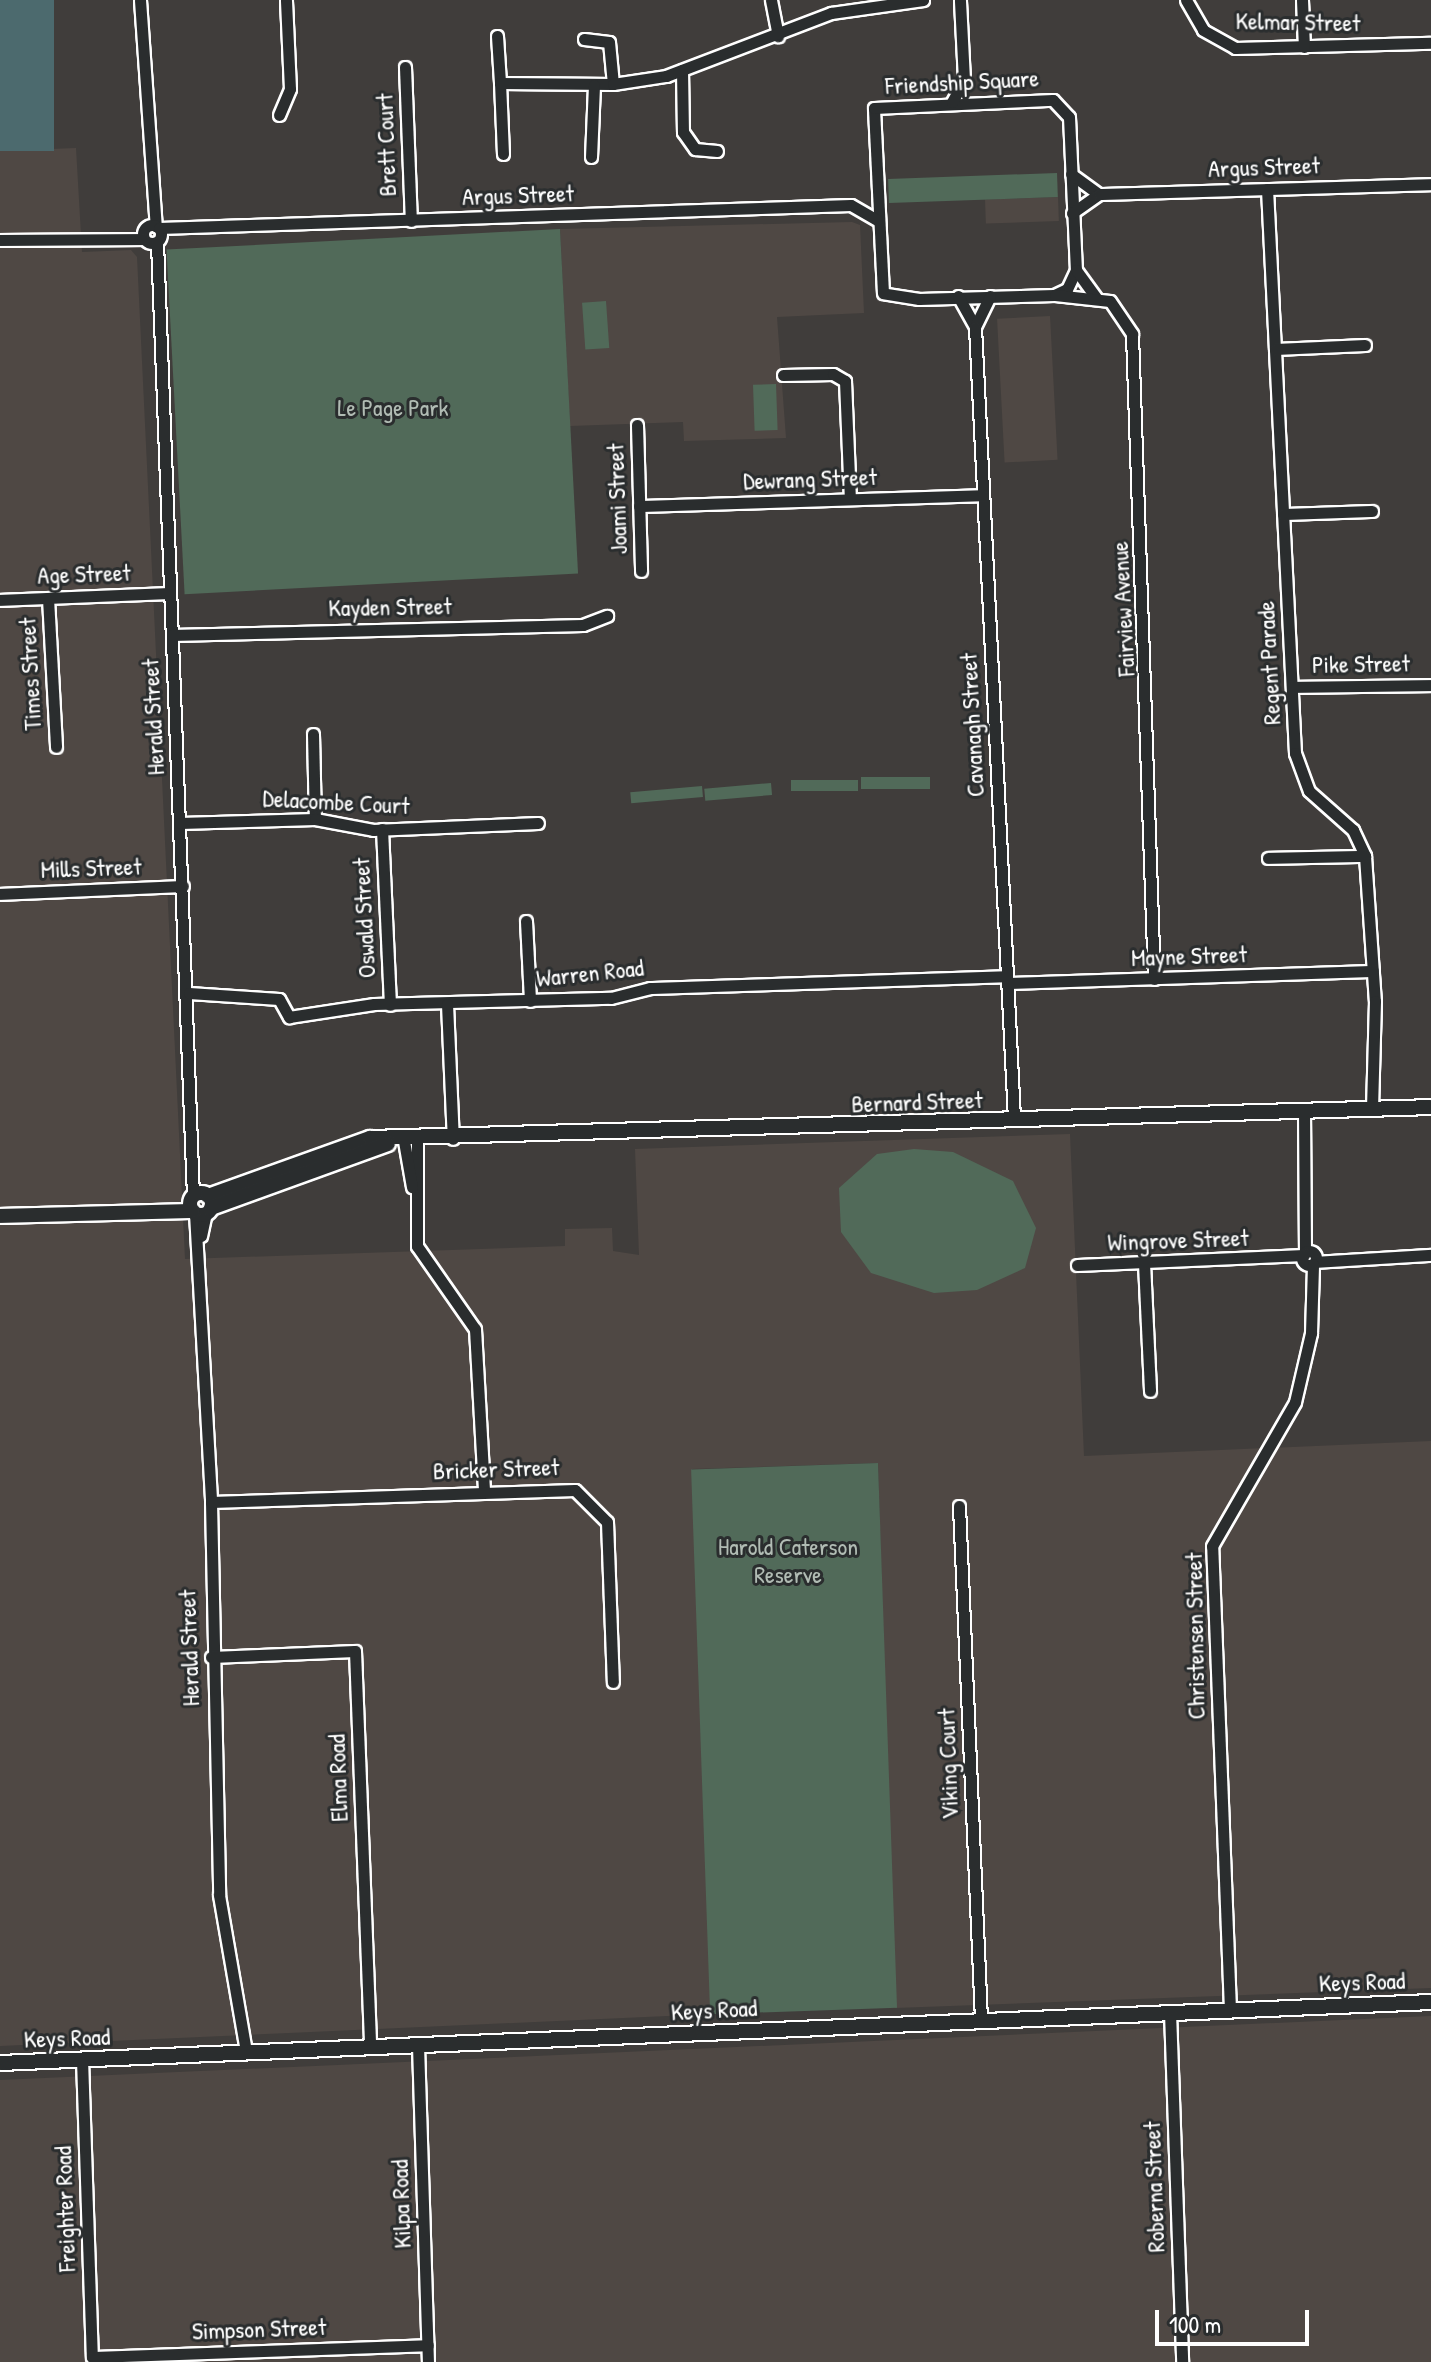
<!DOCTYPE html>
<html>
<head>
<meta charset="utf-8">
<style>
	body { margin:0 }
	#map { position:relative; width:1431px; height:2362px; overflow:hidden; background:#403d3b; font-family:"Patrick Hand",sans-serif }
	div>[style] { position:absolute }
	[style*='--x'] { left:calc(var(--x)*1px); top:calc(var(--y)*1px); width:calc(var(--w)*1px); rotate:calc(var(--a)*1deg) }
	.built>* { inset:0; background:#4f4844; transform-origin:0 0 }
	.green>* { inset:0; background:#516a59; transform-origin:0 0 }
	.water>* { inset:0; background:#4c6a6e; transform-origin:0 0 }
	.roads { filter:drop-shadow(2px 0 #fff) drop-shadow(-2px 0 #fff) drop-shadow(0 2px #fff) drop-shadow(0 -2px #fff) }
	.minor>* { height:11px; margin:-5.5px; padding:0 5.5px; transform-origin:5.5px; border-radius:5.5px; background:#2a2d2e }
	.minor>.ring { margin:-5.5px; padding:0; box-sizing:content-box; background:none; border:11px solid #2a2d2e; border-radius:50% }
	.tertiary>* { height:14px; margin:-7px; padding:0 7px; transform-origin:7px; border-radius:7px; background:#2a2d2e }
	.tertiary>.ring { margin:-7px; padding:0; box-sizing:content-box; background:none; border:14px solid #2a2d2e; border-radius:50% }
	span { translate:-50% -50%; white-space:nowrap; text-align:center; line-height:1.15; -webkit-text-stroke:6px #2a2d2e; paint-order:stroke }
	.street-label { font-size:24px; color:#fff }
	.park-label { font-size:24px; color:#b1bcb4 }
	.scale { position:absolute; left:1155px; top:2310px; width:154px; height:36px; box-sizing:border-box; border:4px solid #fff; border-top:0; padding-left:10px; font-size:24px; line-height:28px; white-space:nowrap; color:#fff; -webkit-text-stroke:6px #2a2d2e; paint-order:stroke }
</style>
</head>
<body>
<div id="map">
	<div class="built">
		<div style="clip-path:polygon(76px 148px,82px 252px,131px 250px,137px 257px,185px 1259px,565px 1246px,565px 1229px,612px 1228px,613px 1251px,639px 1255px,635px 1149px,1070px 1134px,1084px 1456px,1431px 1441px,1431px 1988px,895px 2008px,878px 1463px,692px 1469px,711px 2014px,0 2046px,0 151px)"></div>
		<div style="left:1058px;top:197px;width:24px;height:73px;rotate:88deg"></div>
		<div style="clip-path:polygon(852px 222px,860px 225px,864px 313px,777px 317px,786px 438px,684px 441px,683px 422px,570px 426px,560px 229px)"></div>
		<div style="left:1050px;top:316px;width:144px;height:53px;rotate:87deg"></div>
		<div style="clip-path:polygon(1431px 2016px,1431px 2362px,0 2362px,0 2080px)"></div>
	</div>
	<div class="green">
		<div style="left:1057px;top:173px;width:24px;height:169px;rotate:88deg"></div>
		<div style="left:560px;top:229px;width:345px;height:394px;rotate:87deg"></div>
		<div style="left:606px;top:301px;width:47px;height:24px;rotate:86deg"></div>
		<div style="left:776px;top:384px;width:46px;height:23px;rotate:88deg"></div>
		<div style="left:930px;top:777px;width:12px;height:69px;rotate:90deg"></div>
		<div style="left:858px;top:780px;width:11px;height:67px;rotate:90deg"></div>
		<div style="left:771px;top:783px;width:12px;height:67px;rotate:85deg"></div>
		<div style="left:702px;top:786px;width:11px;height:72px;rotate:85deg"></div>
		<div style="clip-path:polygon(914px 1149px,953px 1152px,1013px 1181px,1036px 1228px,1025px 1268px,977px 1290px,934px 1293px,871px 1273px,841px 1232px,839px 1188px,877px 1154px)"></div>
		<div style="left:878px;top:1463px;width:545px;height:187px;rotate:88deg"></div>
	</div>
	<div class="water">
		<div style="left:0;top:0;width:54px;height:151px"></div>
	</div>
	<div class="roads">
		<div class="minor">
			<div style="--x:140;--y:0;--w:227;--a:86"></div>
			<div style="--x:771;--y:0;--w:37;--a:79"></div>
			<div style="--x:1186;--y:0;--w:34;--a:60"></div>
			<div style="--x:1203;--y:30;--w:37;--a:29"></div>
			<div style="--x:1235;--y:48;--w:196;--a:-1.5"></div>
			<div style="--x:1302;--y:0;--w:47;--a:87.6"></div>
			<div style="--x:497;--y:36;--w:47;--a:86.3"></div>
			<div style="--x:584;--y:39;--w:25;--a:7"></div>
			<div style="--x:609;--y:42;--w:42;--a:84.6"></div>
			<div style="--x:405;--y:67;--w:154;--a:87.8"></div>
			<div style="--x:682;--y:70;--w:62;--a:89.1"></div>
			<div style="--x:683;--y:132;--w:21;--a:55"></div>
			<div style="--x:695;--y:149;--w:22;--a:5"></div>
			<div style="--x:1053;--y:100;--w:23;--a:47"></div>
			<div style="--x:1069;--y:117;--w:153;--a:87.4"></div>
			<div style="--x:1076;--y:270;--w:21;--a:115"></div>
			<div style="--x:1067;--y:289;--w:14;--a:155"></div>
			<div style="--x:1054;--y:295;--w:135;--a:178.3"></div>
			<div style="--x:919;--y:299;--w:36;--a:-171"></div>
			<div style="--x:883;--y:293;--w:185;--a:-92.8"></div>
			<div style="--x:874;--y:108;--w:179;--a:-2.6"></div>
			<div style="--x:952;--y:102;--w:25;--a:-61"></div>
			<div style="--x:964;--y:80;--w:80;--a:-92.9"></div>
			<div style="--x:279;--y:115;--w:28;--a:-67"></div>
			<div style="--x:290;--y:89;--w:89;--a:-92.6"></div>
			<div style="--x:503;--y:154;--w:71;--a:-92.4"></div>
			<div style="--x:500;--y:83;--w:113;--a:0.5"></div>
			<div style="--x:613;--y:84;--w:54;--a:-8.6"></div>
			<div style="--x:666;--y:76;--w:177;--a:-20.9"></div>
			<div style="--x:831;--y:13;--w:93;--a:-8"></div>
			<div style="--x:591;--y:157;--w:72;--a:-87.6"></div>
			<div style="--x:1071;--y:174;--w:34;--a:36"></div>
			<div style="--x:1267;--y:189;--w:565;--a:87.16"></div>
			<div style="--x:1295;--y:753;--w:40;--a:69.8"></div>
			<div style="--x:1309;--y:791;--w:59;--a:41.6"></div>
			<div style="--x:1353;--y:830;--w:29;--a:65"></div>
			<div style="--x:1365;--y:856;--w:145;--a:86.1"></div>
			<div style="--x:1375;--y:1001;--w:107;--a:91.6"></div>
			<div style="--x:1072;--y:213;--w:33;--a:-35"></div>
			<div style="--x:1099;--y:194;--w:332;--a:-1.7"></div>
			<div class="ring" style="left:143px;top:225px;width:7px;height:7px"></div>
			<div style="--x:159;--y:228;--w:692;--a:-1.9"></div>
			<div style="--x:851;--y:205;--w:30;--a:30"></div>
			<div style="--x:0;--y:240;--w:143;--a:-0.4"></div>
			<div style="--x:157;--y:242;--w:955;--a:87.84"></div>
			<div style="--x:1076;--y:270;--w:34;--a:54"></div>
			<div style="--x:1055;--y:295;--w:55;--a:6.2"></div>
			<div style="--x:1110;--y:301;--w:40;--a:56"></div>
			<div style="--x:1132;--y:334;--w:645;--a:88.05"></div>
			<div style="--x:958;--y:296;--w:35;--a:61"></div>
			<div style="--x:990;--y:296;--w:34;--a:116"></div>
			<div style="--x:975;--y:327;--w:794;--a:87.18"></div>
			<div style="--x:1275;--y:349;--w:90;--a:-2.5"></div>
			<div style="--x:783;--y:375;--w:50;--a:-1.1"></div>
			<div style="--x:833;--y:374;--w:14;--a:30"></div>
			<div style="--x:845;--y:381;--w:118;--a:87.6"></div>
			<div style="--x:637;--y:425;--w:146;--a:88.4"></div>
			<div style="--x:639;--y:506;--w:344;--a:-1.8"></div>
			<div style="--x:1283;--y:514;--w:89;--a:-1.9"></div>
			<div style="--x:48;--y:598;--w:149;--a:86.9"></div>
			<div style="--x:0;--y:600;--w:170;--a:-2.4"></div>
			<div style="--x:172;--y:635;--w:411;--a:-1.4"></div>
			<div style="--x:583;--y:625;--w:26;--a:-21"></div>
			<div style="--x:1292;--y:687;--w:139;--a:-0.8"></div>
			<div style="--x:313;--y:734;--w:85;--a:88.7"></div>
			<div style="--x:180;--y:823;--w:135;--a:-1.7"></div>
			<div style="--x:315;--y:819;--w:59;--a:10.7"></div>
			<div style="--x:373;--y:830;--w:165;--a:-2.4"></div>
			<div style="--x:382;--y:829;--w:176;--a:87.4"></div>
			<div style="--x:1268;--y:858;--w:97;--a:-1.2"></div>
			<div style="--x:0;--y:894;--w:183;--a:-2.5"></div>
			<div style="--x:526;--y:921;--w:80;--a:87.1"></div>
			<div style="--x:1007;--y:983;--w:366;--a:-1.9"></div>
			<div style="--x:189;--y:993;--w:90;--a:3.8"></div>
			<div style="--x:279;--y:999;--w:21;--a:61"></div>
			<div style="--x:289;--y:1017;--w:86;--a:-8.7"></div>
			<div style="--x:374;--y:1004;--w:237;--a:-1.5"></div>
			<div style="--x:611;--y:998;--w:40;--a:-14.4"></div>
			<div style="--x:650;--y:988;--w:357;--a:-1.9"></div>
			<div style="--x:447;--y:1004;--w:135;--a:87.5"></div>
			<div style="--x:1304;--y:1110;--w:143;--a:89.6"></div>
			<div style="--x:417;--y:1140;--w:106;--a:90"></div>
			<div style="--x:417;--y:1246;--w:101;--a:55.1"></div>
			<div style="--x:475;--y:1329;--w:162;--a:86.8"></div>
			<div style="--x:404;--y:1141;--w:47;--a:80.1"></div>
			<div style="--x:195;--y:1213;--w:289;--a:86.8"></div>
			<div style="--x:211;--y:1502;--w:393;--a:88.8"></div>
			<div style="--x:219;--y:1895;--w:159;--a:80.2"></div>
			<div style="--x:201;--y:1236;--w:24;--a:-78"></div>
			<div class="ring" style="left:1302px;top:1251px;width:3px;height:3px"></div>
			<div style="--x:1315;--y:1262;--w:116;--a:-3.5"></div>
			<div style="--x:1144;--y:1263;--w:128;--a:87.3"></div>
			<div style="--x:1077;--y:1265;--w:227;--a:-2.5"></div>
			<div style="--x:211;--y:1502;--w:364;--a:-1.9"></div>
			<div style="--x:575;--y:1490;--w:45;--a:45"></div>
			<div style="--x:607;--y:1522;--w:160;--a:87.9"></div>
			<div style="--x:959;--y:1506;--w:514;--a:87.55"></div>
			<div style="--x:211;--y:1657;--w:144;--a:-2.4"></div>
			<div style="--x:355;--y:1651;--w:395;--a:87.8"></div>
			<div style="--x:1230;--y:2010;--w:464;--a:-92.2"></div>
			<div style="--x:1212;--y:1546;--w:166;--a:-60"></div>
			<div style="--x:1295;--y:1402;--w:71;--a:-76.9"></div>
			<div style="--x:1311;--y:1333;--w:69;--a:-88.3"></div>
			<div style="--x:1170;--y:2012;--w:350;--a:88"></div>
			<div style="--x:418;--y:2045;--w:317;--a:88.2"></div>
			<div style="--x:82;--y:2059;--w:298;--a:88.1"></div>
			<div style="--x:92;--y:2357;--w:336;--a:-2"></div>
		</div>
		<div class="tertiary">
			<div class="ring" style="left:190px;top:1193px;width:8px;height:8px"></div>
			<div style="--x:208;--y:1196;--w:172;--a:-19.7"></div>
			<div style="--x:370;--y:1138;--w:1061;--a:-1.67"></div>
			<div style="--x:211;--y:1208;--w:188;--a:-19.9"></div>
			<div style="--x:0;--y:1216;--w:193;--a:-1.5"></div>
			<div style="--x:0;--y:2063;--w:1432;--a:-2.44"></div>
		</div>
	</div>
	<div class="street-label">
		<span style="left:1298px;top:22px;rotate:1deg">Kelmar Street</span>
		<span style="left:962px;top:82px;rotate:-3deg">Friendship Square</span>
		<span style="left:386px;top:145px;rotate:-92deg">Brett Court</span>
		<span style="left:1264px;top:167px;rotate:-2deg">Argus Street</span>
		<span style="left:518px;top:195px;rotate:-2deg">Argus Street</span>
		<span style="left:810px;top:479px;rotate:-2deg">Dewrang Street</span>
		<span style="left:617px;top:499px;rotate:-92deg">Joami Street</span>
		<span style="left:84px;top:574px;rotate:-2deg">Age Street</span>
		<span style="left:390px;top:607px;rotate:-1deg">Kayden Street</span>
		<span style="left:1123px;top:609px;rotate:-93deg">Fairview Avenue</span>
		<span style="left:1269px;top:663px;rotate:-93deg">Regent Parade</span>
		<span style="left:1361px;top:664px;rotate:-1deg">Pike Street</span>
		<span style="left:30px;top:674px;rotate:-93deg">Times Street</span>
		<span style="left:153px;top:717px;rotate:-93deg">Herald Street</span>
		<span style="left:972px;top:725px;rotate:-93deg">Cavanagh Street</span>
		<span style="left:336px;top:802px;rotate:3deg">Delacombe Court</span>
		<span style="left:91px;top:868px;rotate:-2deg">Mills Street</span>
		<span style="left:364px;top:918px;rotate:-93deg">Oswald Street</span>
		<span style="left:1189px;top:956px;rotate:-2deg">Mayne Street</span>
		<span style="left:590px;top:973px;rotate:-6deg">Warren Road</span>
		<span style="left:917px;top:1102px;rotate:-2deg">Bernard Street</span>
		<span style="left:1178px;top:1240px;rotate:-2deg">Wingrove Street</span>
		<span style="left:496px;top:1469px;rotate:-2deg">Bricker Street</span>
		<span style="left:1195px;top:1636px;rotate:-91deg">Christensen Street</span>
		<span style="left:189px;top:1648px;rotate:-92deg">Herald Street</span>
		<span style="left:948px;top:1764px;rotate:-92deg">Viking Court</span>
		<span style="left:338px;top:1778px;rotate:-92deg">Elma Road</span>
		<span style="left:1362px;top:1982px;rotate:-2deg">Keys Road</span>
		<span style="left:714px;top:2010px;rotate:-3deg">Keys Road</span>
		<span style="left:67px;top:2038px;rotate:-2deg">Keys Road</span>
		<span style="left:1154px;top:2187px;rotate:-92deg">Roberna Street</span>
		<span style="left:401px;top:2204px;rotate:-92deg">Kilpa Road</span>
		<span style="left:65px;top:2209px;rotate:-92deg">Freighter Road</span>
		<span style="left:259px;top:2329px;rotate:-2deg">Simpson Street</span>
	</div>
	<div class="park-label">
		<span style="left:393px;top:408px">Le Page Park</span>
		<span style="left:788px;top:1561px">Harold Caterson<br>Reserve</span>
	</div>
	<div class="scale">100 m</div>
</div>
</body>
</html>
